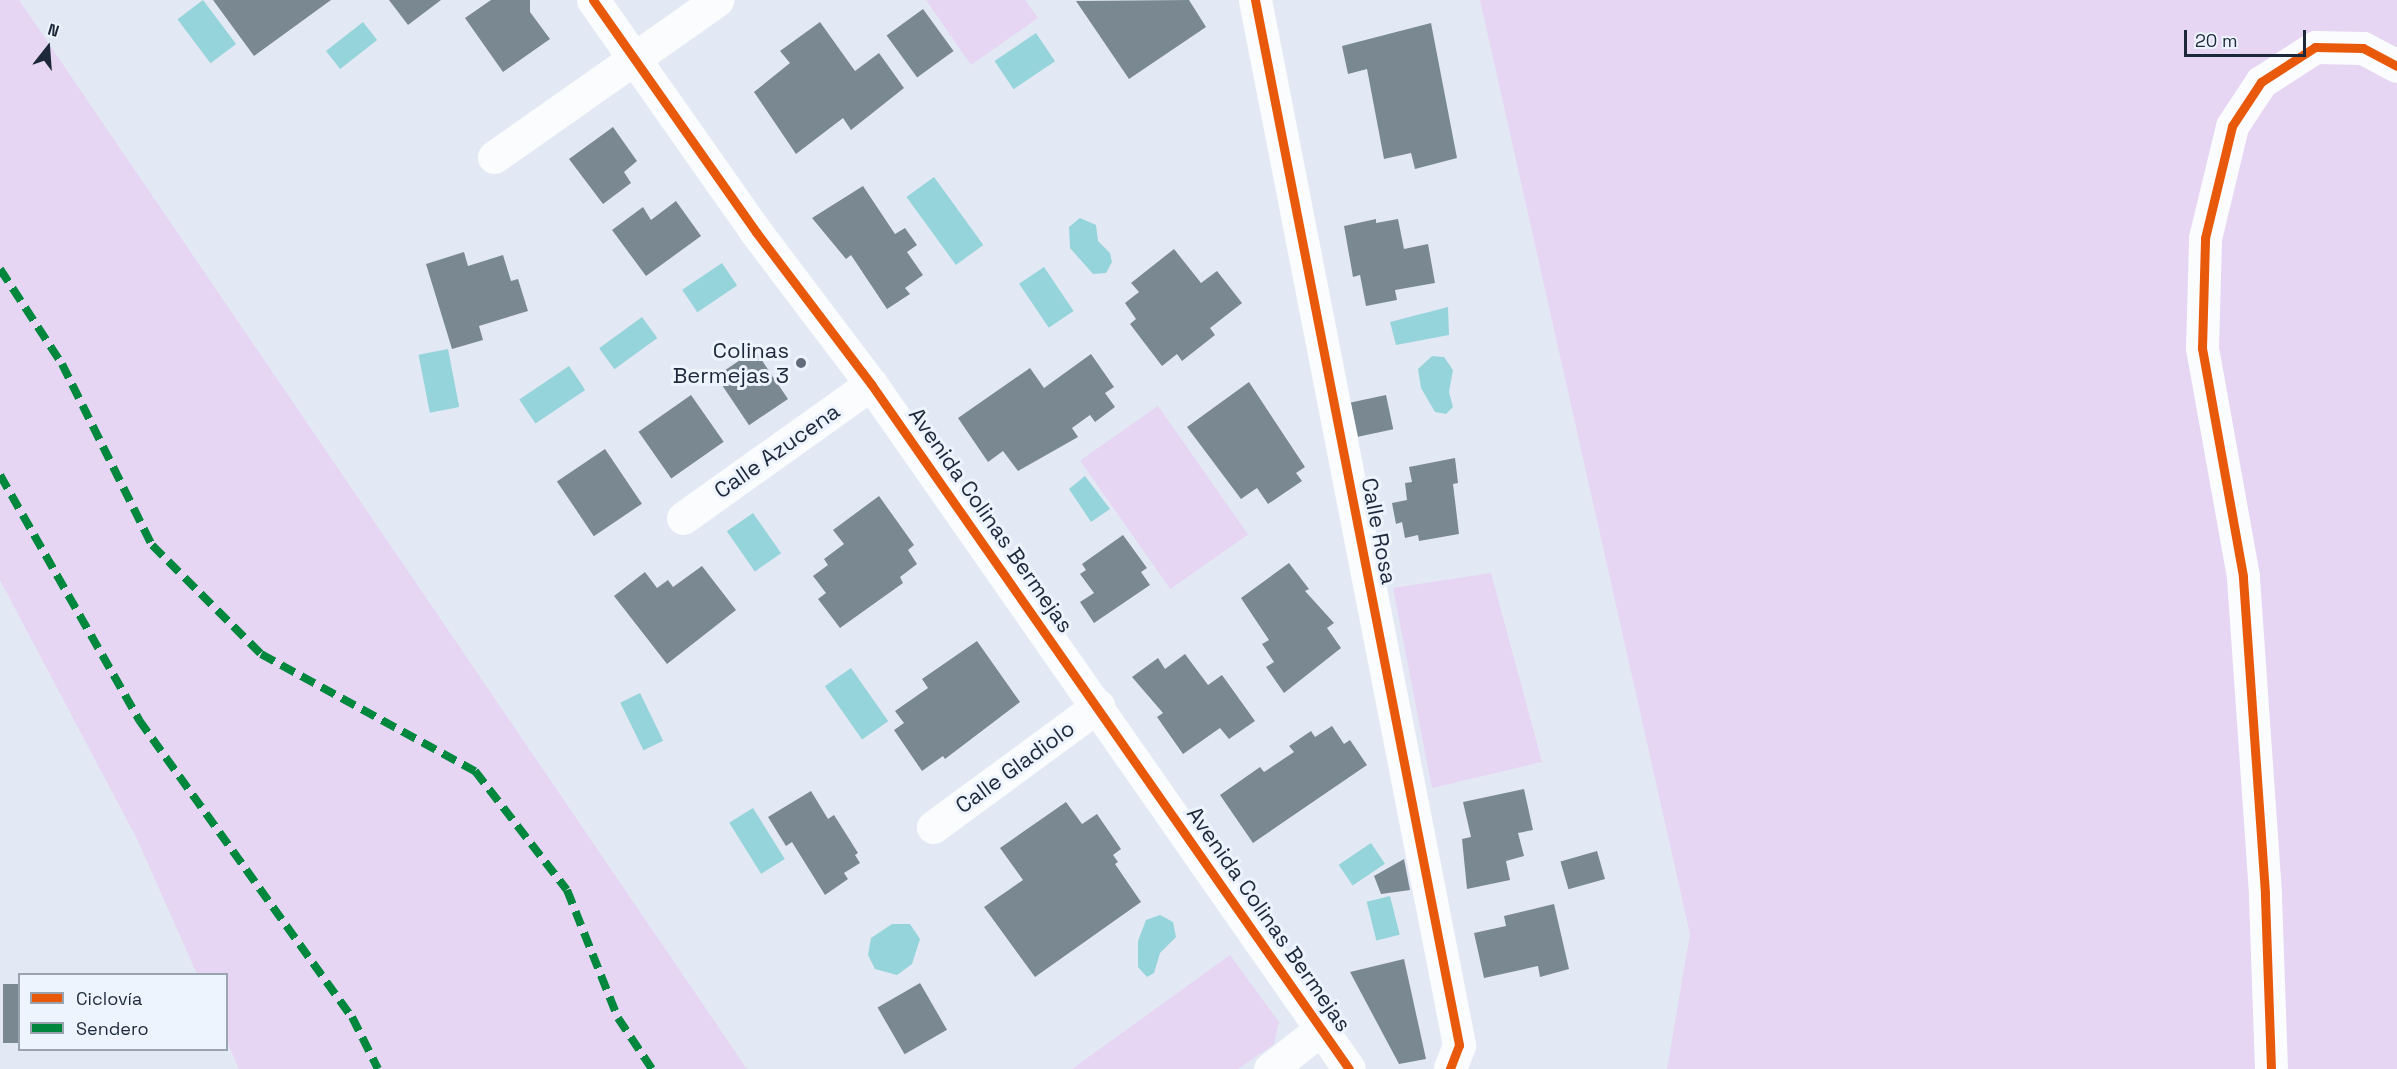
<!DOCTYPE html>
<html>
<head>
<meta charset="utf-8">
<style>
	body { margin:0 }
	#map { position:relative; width:2397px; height:1069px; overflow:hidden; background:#e3e9f4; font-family:"Space Grotesk",sans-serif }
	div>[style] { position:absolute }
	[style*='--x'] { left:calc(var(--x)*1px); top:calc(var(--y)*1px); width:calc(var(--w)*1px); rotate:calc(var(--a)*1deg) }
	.green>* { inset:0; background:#e6d5f3; transform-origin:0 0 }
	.water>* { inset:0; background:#95d4da; transform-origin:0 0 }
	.building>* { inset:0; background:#7a8892; transform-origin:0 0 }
	.minor>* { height:33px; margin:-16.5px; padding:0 16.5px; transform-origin:16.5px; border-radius:16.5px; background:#fbfcfd }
	.tertiary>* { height:33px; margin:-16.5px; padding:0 16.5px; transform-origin:16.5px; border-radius:16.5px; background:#fbfcfd }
	.quiet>* { height:8px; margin-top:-4px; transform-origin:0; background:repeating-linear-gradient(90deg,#00873e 0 15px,transparent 0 23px) }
	.cycleway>* { height:9px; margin:-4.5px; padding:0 4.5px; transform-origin:4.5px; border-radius:4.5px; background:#e8590c }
	.dots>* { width:16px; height:16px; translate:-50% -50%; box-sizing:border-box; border:3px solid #eef4fe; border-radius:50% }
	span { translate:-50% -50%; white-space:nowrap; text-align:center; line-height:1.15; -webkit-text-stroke:6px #eef4fe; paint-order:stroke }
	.poi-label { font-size:22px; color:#1d293b }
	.right { translate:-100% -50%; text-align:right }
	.street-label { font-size:22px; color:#1d293b }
	.legend { position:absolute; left:18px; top:973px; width:210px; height:78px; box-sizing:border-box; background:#eef4fe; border:2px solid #9aa3b0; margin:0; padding:8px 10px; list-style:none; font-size:18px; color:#1d293b }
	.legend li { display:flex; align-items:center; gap:12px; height:30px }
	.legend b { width:30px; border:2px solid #9aa3b0 }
	.north { position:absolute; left:18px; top:18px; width:60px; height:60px; -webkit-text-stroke:4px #eef4fe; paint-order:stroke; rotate:17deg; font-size:16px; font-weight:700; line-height:24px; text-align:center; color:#1d293b }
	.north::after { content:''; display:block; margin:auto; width:21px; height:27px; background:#1d293b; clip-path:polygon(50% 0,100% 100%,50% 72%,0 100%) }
	.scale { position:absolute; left:2184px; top:30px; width:122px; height:27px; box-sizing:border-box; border:3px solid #1d293b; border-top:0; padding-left:8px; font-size:18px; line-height:21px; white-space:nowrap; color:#1d293b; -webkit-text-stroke:4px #eef4fe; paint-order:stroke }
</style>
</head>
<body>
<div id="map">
	<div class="green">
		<div style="clip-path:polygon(0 0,19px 0,747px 1069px,239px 1069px,227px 1042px,226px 974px,197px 974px,138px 841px,0 580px)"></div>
		<div style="clip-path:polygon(926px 0,1025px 0,1038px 18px,971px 65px)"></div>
		<div style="clip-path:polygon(1480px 0,2397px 0,2397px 1069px,1667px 1069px,1690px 934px)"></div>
		<div style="left:1158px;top:406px;width:157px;height:95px;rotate:55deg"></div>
		<div style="clip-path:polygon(1491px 573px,1542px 762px,1432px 788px,1393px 588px)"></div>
		<div style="clip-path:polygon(1230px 955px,1279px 1022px,1274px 1044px,1238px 1069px,1072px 1069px)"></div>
	</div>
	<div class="water">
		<div style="left:203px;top:0;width:55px;height:32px;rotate:53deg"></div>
		<div style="left:363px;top:22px;width:23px;height:47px;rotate:52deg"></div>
		<div style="left:1036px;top:33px;width:34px;height:50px;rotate:56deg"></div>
		<div style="left:934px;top:177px;width:84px;height:34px;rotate:54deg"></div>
		<div style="clip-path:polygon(1080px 218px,1096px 225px,1098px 241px,1110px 253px,1112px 262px,1106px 273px,1093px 274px,1070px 248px,1069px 227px)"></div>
		<div style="left:722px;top:263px;width:27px;height:48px;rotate:56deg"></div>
		<div style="left:1044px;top:267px;width:53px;height:30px;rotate:56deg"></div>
		<div style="clip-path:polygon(1448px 307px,1449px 335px,1396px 345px,1390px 322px)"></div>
		<div style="left:642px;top:317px;width:26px;height:53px;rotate:54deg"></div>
		<div style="left:448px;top:349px;width:59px;height:30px;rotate:79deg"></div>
		<div style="clip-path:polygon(1432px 356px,1444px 357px,1453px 370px,1449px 392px,1453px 407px,1446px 414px,1435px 412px,1421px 388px,1418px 369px)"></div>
		<div style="left:569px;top:366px;width:29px;height:60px;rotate:56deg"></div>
		<div style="clip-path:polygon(1085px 476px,1110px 509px,1091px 522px,1069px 489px)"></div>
		<div style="left:753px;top:513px;width:49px;height:32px;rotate:55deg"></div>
		<div style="left:851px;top:668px;width:65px;height:32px;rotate:55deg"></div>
		<div style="left:640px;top:693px;width:53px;height:22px;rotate:64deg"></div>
		<div style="left:753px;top:808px;width:60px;height:28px;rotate:58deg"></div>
		<div style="left:1371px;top:843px;width:25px;height:39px;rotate:56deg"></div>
		<div style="left:1390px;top:896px;width:40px;height:24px;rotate:76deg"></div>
		<div style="clip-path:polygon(1160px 915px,1173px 922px,1176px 937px,1160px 953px,1154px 973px,1147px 977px,1138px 967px,1138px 941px,1146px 920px)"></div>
		<div style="clip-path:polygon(892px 924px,910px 924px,920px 939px,912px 964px,897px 975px,875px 969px,868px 955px,871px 938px)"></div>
	</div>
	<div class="building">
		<div style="clip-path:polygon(213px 0,331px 0,254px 56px)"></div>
		<div style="clip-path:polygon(389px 0,441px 0,408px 25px)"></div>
		<div style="clip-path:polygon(491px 0,530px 0,530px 12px,550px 39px,503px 72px,465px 18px)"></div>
		<div style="clip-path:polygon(1189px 0,1206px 27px,1129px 79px,1076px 1px)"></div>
		<div style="left:923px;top:9px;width:52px;height:45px;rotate:54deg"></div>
		<div style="clip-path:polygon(820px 22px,855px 71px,879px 53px,904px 88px,851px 130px,843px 118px,796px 154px,754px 92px,790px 63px,780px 51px)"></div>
		<div style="clip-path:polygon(1431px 23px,1457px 158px,1415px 169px,1411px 153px,1384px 159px,1367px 69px,1348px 74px,1342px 46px)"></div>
		<div style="clip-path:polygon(613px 127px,637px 161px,624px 172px,631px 183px,603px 204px,569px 159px)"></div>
		<div style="clip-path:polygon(863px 186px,895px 234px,905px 228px,917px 245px,907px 252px,923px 275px,905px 288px,910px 294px,887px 309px,851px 255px,846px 259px,812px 218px)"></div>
		<div style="clip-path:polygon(676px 201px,701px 236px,646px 276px,612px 230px,643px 207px,651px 220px)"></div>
		<div style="clip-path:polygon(1376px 219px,1376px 223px,1398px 219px,1404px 249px,1428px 244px,1435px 283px,1395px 290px,1397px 300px,1366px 306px,1360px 275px,1353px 277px,1344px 226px)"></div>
		<div style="clip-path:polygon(1174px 249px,1201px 283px,1217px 271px,1242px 303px,1210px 328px,1215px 335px,1182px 361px,1177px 354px,1162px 366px,1130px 324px,1136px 319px,1125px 303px,1139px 292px,1131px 283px)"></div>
		<div style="clip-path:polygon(464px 252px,468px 266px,503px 255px,511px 281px,518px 279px,528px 311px,479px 326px,483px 340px,452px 349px,426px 264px)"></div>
		<div style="left:755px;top:350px;width:59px;height:47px;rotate:56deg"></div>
		<div style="clip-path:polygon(1091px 354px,1114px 387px,1105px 393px,1115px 407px,1095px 422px,1090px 415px,1072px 428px,1078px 437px,1018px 471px,1003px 451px,988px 462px,958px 418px,1030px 368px,1044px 388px)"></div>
		<div style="clip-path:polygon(1249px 382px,1305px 467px,1296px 473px,1302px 481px,1268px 504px,1257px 488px,1241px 499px,1187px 427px)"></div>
		<div style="left:691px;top:395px;width:57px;height:64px;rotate:55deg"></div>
		<div style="left:1386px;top:395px;width:35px;height:36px;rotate:78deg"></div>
		<div style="left:605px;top:449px;width:66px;height:58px;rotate:56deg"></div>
		<div style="clip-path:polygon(1455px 458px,1458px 483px,1453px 484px,1459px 534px,1419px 541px,1418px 535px,1405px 538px,1402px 522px,1396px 524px,1392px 503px,1407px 500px,1405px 483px,1412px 482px,1409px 467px)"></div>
		<div style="clip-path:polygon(879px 496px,914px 545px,908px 550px,917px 564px,900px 577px,903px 583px,840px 628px,818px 599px,826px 593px,813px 576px,828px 565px,824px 559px,844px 544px,833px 530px)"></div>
		<div style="clip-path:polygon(1123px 535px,1147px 568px,1141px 572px,1150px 585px,1094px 623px,1080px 602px,1094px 593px,1080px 574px,1086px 570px,1082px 564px)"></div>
		<div style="clip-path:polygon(1289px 563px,1309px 589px,1305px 591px,1334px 623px,1327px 628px,1341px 648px,1284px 693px,1266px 667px,1274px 662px,1262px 644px,1269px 640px,1241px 598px)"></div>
		<div style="clip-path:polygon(702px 566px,736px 610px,667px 664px,614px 596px,645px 572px,657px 588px,668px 580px,673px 587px)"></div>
		<div style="clip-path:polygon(977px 641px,1020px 702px,945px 759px,943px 756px,922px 771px,894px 730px,904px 723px,895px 711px,928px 688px,922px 679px)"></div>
		<div style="clip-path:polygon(1185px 654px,1208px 685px,1222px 675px,1255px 721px,1229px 739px,1220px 728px,1183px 754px,1157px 717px,1163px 713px,1132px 677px,1158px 658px,1165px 669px)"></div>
		<div style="clip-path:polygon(1332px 726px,1344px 744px,1350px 740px,1367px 765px,1253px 843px,1220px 795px,1260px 767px,1264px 772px,1294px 752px,1289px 746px,1311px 731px,1315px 737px)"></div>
		<div style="clip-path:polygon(1524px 789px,1533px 830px,1518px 833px,1524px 856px,1506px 861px,1510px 880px,1467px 889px,1462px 839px,1471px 837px,1463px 802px)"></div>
		<div style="clip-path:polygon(811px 791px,828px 819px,834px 815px,858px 853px,855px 855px,860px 863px,844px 873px,848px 879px,825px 895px,792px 842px,786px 846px,768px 817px)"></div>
		<div style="clip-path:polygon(1066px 802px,1082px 824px,1097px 814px,1121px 849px,1113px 855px,1118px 862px,1115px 864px,1141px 902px,1035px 977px,984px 907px,1023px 880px,1000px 848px)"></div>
		<div style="left:1597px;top:851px;width:29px;height:38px;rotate:74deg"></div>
		<div style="clip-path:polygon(1404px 859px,1410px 890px,1381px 894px,1374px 876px)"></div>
		<div style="clip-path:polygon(1554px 904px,1569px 969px,1540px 977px,1538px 966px,1484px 978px,1474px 933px,1506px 926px,1504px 916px)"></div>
		<div style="clip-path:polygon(1404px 959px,1426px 1059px,1399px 1064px,1350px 972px)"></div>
		<div style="left:920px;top:983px;width:54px;height:49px;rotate:60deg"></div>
		<div style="left:3px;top:984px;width:17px;height:59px"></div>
	</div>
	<div class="minor">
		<div style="--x:1255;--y:0;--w:1065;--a:78.95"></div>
		<div style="--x:1459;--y:1045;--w:26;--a:111"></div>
		<div style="--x:494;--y:157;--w:273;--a:-35.1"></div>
		<div style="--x:683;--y:518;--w:231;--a:-35.5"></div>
		<div style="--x:933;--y:827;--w:205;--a:-36.3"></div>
		<div style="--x:1270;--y:1069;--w:65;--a:-38.1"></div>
		<div style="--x:2271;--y:1069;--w:176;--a:-92"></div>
		<div style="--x:2265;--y:893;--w:318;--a:-94"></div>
		<div style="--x:2243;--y:576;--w:232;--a:-100.2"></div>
		<div style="--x:2202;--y:348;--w:110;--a:-88.4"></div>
		<div style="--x:2205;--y:238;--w:115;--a:-76.4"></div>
		<div style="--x:2232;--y:126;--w:53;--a:-56.6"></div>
		<div style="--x:2261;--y:82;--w:64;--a:-32.9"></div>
		<div style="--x:2315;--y:47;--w:48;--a:1.2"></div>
		<div style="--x:2363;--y:48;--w:38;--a:28"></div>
	</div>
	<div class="tertiary">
		<div style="--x:593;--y:0;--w:284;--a:54.9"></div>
		<div style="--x:756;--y:232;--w:191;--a:52.9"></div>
		<div style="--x:871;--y:384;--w:835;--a:55.09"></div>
	</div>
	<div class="quiet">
		<div style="--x:0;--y:269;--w:113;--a:56.9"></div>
		<div style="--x:62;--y:364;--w:202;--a:63.6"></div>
		<div style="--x:152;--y:545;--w:154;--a:45"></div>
		<div style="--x:261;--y:654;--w:244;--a:28.7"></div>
		<div style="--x:475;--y:771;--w:150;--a:52.3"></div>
		<div style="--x:567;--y:890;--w:138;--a:68.3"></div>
		<div style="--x:618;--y:1018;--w:61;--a:56.3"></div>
		<div style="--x:0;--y:475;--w:282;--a:60.4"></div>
		<div style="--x:139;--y:720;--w:365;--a:54.4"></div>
		<div style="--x:352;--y:1017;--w:58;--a:63.4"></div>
	</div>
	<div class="cycleway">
		<div style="--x:593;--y:0;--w:284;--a:54.9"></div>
		<div style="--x:756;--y:232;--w:191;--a:52.9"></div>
		<div style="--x:871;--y:384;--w:835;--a:55.09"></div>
		<div style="--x:1255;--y:0;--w:1065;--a:78.95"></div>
		<div style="--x:1459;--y:1045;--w:26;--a:111"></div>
		<div style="--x:2271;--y:1069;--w:176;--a:-92"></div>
		<div style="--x:2265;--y:893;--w:318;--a:-94"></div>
		<div style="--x:2243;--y:576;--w:232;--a:-100.2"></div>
		<div style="--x:2202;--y:348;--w:110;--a:-88.4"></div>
		<div style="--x:2205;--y:238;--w:115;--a:-76.4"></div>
		<div style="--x:2232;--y:126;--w:53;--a:-56.6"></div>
		<div style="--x:2261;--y:82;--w:64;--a:-32.9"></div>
		<div style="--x:2315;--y:47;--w:48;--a:1.2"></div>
		<div style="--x:2363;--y:48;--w:38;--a:28"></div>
	</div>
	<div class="dots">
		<div style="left:801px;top:363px;background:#626c7c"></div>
	</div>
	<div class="poi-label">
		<span class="right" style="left:789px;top:363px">Colinas<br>Bermejas 3</span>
	</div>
	<div class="street-label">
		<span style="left:777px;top:451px;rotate:-35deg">Calle Azucena</span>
		<span style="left:991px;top:520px;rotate:55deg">Avenida Colinas Bermejas</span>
		<span style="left:1379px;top:531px;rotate:79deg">Calle Rosa</span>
		<span style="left:1015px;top:767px;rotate:-36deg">Calle Gladiolo</span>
		<span style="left:1269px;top:919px;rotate:55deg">Avenida Colinas Bermejas</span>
	</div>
	<ul class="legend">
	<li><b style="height:8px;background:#e8590c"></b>Ciclovía</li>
	<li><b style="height:8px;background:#00873e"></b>Sendero</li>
	</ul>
	<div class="north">N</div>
	<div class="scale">20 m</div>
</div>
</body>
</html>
